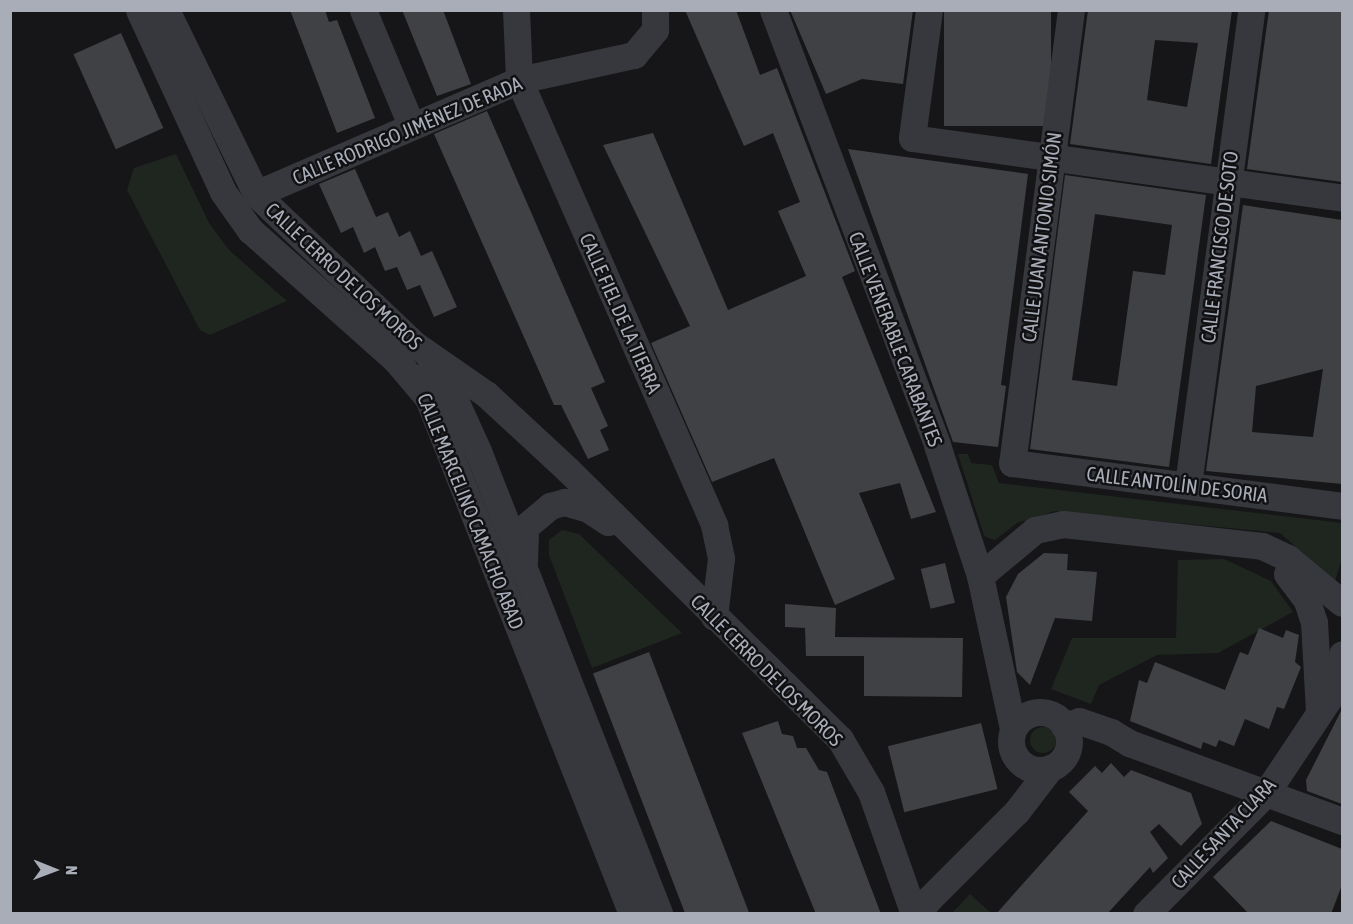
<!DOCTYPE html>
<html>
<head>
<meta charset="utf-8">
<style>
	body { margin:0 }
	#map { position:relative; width:1353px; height:924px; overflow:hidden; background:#161618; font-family:"Asap Condensed",sans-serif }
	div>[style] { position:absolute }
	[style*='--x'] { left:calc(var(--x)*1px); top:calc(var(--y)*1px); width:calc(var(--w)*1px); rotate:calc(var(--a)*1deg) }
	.green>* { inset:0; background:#1e261f }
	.round { border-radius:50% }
	.building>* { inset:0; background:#404145; transform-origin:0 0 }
	.minor>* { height:27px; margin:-13.5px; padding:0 13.5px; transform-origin:13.5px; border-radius:13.5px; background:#37383d }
	.minor>.ring { margin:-13.5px; padding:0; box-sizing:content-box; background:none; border:27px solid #37383d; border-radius:50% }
	span { translate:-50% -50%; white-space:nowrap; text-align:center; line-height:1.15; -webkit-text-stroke:5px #111113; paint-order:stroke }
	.street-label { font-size:20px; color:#a8adb8 }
	.frame { position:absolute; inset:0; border:12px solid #a8adb8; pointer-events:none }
	.north { position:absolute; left:24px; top:840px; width:60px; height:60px; -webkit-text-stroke:4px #111113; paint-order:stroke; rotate:91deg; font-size:16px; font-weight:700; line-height:24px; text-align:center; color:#a8adb8 }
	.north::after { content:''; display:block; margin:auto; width:21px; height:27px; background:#a8adb8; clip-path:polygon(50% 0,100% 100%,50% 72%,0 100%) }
</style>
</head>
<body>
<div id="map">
	<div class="green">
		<div style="clip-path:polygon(176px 154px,209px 223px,229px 250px,287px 301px,210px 335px,200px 330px,127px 190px,134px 168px)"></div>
		<div style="clip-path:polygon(958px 454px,968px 454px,971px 463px,992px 465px,999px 483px,1342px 523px,1342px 558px,1335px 581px,1280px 533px,1055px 511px,1017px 523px,995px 540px,984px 536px)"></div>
		<div style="clip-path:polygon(562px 530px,579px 534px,682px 633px,592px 668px,549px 555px,549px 540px)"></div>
		<div style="clip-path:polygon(1224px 559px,1271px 581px,1293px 612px,1218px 653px,1157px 655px,1099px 685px,1091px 704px,1051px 689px,1072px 638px,1176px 638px,1178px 560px)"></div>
		<div class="round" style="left:1030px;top:727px;width:26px;height:26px"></div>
		<div style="clip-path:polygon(970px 894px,991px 913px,952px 913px)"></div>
	</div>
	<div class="building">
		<div style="clip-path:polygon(290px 10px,325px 10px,329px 22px,337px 20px,375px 118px,337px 133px)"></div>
		<div style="clip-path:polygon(402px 10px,443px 10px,471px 84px,437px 96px)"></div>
		<div style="clip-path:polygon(685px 10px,736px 10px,760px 75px,777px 68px,855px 271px,842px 277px,936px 512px,911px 519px,900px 483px,859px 493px,895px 579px,835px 605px,774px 458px,712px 482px,651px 343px,690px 326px,603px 145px,653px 133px,728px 310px,806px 276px,778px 211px,800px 202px,773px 133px,744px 146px)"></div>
		<div style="clip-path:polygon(790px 10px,913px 10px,903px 84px,862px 79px,826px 94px)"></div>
		<div style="left:944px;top:10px;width:107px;height:116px"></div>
		<div style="clip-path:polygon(evenodd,1088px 10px,1232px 10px,1211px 164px,1070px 144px,1088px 10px,1155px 40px,1198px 43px,1187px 107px,1147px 100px,1155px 40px)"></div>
		<div style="clip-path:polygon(1269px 10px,1342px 10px,1342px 182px,1247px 169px)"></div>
		<div style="left:121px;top:33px;width:104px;height:52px;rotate:66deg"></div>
		<div style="clip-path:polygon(487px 111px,605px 382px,591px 388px,608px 426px,600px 430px,609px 450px,588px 459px,561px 405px,554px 405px,434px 134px)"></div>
		<div style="clip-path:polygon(848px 149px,1028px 174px,1001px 385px,1006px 386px,998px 447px,953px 442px)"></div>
		<div style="clip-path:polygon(355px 169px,376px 217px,388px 212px,399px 237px,410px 231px,421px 256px,432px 251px,457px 307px,434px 317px,420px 285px,407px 290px,397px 267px,385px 271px,375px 247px,364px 253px,353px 227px,341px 233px,319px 184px)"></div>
		<div style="clip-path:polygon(evenodd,1065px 175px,1206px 195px,1169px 467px,1030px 449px,1065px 175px,1095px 214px,1172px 225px,1165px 275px,1133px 271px,1117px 386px,1072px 380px,1095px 214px)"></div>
		<div style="clip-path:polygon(evenodd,1243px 205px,1342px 220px,1342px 484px,1206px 471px,1243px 205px,1323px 369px,1313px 437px,1252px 432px,1256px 386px,1323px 369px)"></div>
		<div style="clip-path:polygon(1044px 553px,1068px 554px,1067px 570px,1097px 572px,1092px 621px,1055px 618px,1030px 685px,1017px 672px,1006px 597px,1018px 574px)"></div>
		<div style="left:945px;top:563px;width:41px;height:25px;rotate:76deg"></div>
		<div style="clip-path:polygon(785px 604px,836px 608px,835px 637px,963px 638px,962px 697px,864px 696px,864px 656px,806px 656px,805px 628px,785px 627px)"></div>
		<div style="clip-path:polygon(1259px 628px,1283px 638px,1286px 630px,1299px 635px,1295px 662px,1301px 667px,1284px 709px,1277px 707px,1269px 729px,1245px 719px,1234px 746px,1219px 740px,1216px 747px,1203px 742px,1201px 749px,1130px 721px,1139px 680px,1147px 683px,1155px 662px,1225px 690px,1240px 652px,1248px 655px)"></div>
		<div style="left:649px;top:652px;width:281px;height:60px;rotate:69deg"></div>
		<div style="clip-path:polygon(1342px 709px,1342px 804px,1307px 791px,1306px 780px)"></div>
		<div style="clip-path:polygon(778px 721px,782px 734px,793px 736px,797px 748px,806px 748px,819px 770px,827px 772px,881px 914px,816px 914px,742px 733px)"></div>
		<div style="left:981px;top:723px;width:68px;height:96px;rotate:76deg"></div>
		<div style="clip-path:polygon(1111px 763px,1124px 777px,1131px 770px,1191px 793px,1202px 824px,1181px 846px,1159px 824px,1150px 832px,1168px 858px,1153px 873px,1150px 867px,1107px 914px,996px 914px,1088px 811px,1069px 792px,1095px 766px,1102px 773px)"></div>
		<div style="clip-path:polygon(1271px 821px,1342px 849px,1342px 885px,1331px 914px,1249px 914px,1213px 877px)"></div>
	</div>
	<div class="minor">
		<div style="--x:139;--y:10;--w:200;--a:65.2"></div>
		<div style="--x:223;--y:192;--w:47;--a:54.6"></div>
		<div style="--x:250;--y:230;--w:194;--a:41.7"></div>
		<div style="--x:395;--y:359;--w:51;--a:49.8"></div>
		<div style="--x:428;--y:398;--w:555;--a:68.43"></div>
		<div style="--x:166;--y:10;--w:205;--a:63.9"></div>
		<div style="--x:256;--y:194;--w:218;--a:43.5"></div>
		<div style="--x:414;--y:344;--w:88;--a:34.8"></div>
		<div style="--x:486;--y:394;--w:112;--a:42.8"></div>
		<div style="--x:568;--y:470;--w:383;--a:44.7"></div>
		<div style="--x:840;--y:739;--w:61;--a:59.7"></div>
		<div style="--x:871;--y:792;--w:129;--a:70.6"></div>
		<div style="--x:363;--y:10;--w:125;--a:67.3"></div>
		<div style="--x:516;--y:10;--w:70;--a:87.5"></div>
		<div style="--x:519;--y:80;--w:486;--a:66.3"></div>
		<div style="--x:714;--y:525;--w:34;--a:78"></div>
		<div style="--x:721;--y:558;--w:59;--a:96.8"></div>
		<div style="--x:773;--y:10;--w:465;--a:69.3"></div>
		<div style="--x:937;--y:445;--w:138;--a:71.8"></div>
		<div style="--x:980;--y:576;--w:157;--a:77.8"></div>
		<div style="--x:929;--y:10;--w:129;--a:97.6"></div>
		<div style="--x:912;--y:138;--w:434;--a:7.9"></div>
		<div style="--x:1071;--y:10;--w:457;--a:97.4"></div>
		<div style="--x:1012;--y:463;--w:333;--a:7.4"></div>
		<div style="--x:256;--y:194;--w:287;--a:-23.4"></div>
		<div style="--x:519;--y:80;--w:118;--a:-12.3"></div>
		<div style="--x:634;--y:55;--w:33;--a:-50"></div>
		<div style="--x:655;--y:30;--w:20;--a:-90"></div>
		<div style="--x:431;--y:363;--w:21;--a:47"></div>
		<div style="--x:445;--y:378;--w:80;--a:65.7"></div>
		<div style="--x:478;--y:451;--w:497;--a:68.6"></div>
		<div style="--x:1188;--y:485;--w:479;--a:-82.4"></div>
		<div style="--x:524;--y:561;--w:34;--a:-88"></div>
		<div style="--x:525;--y:527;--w:33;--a:-40"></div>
		<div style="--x:550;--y:506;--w:15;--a:-16"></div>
		<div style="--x:564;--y:502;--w:25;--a:16"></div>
		<div style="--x:588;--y:509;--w:24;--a:33"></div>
		<div style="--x:1287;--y:574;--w:34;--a:53"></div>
		<div style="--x:1307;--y:601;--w:22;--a:72"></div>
		<div style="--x:1314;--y:622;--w:90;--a:86.8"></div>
		<div style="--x:980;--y:576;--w:72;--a:-39.9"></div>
		<div style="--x:1035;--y:530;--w:29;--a:-12"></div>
		<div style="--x:1063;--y:524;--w:200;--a:6.3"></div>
		<div style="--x:1262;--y:546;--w:29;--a:25"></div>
		<div style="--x:1288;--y:558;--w:70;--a:39.8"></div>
		<div class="ring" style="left:1011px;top:712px;width:31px;height:31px"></div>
		<div style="--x:1064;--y:726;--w:16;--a:-18"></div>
		<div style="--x:1079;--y:721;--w:34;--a:19"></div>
		<div style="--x:1111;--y:732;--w:21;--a:31"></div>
		<div style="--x:1129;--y:743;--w:227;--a:20.1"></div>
		<div style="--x:912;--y:906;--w:16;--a:-18"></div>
		<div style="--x:927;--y:901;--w:127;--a:-45"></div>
		<div style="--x:1017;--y:811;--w:54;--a:-52.5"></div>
		<div style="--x:1146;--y:914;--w:170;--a:-45.2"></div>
		<div style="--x:1266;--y:793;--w:119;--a:-56.3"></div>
		<div style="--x:1332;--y:694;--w:41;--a:-76"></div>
	</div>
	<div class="street-label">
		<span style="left:407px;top:130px;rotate:-23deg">CALLE RODRIGO JIMÉNEZ DE RADA</span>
		<span style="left:1041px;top:237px;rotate:-83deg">CALLE JUAN ANTONIO SIMÓN</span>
		<span style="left:1219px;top:247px;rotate:-83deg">CALLE FRANCISCO DE SOTO</span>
		<span style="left:344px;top:276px;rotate:43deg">CALLE CERRO DE LOS MOROS</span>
		<span style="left:621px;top:313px;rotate:66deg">CALLE FIEL DE LA TIERRA</span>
		<span style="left:896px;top:339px;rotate:69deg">CALLE VENERABLE CARABANTES</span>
		<span style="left:1177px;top:484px;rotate:7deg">CALLE ANTOLÍN DE SORIA</span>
		<span style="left:471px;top:511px;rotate:68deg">CALLE MARCELINO CAMACHO ABAD</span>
		<span style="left:767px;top:670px;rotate:45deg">CALLE CERRO DE LOS MOROS</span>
		<span style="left:1223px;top:833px;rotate:-47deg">CALLE SANTA CLARA</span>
	</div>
	<div class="frame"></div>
	<div class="north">N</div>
</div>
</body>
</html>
